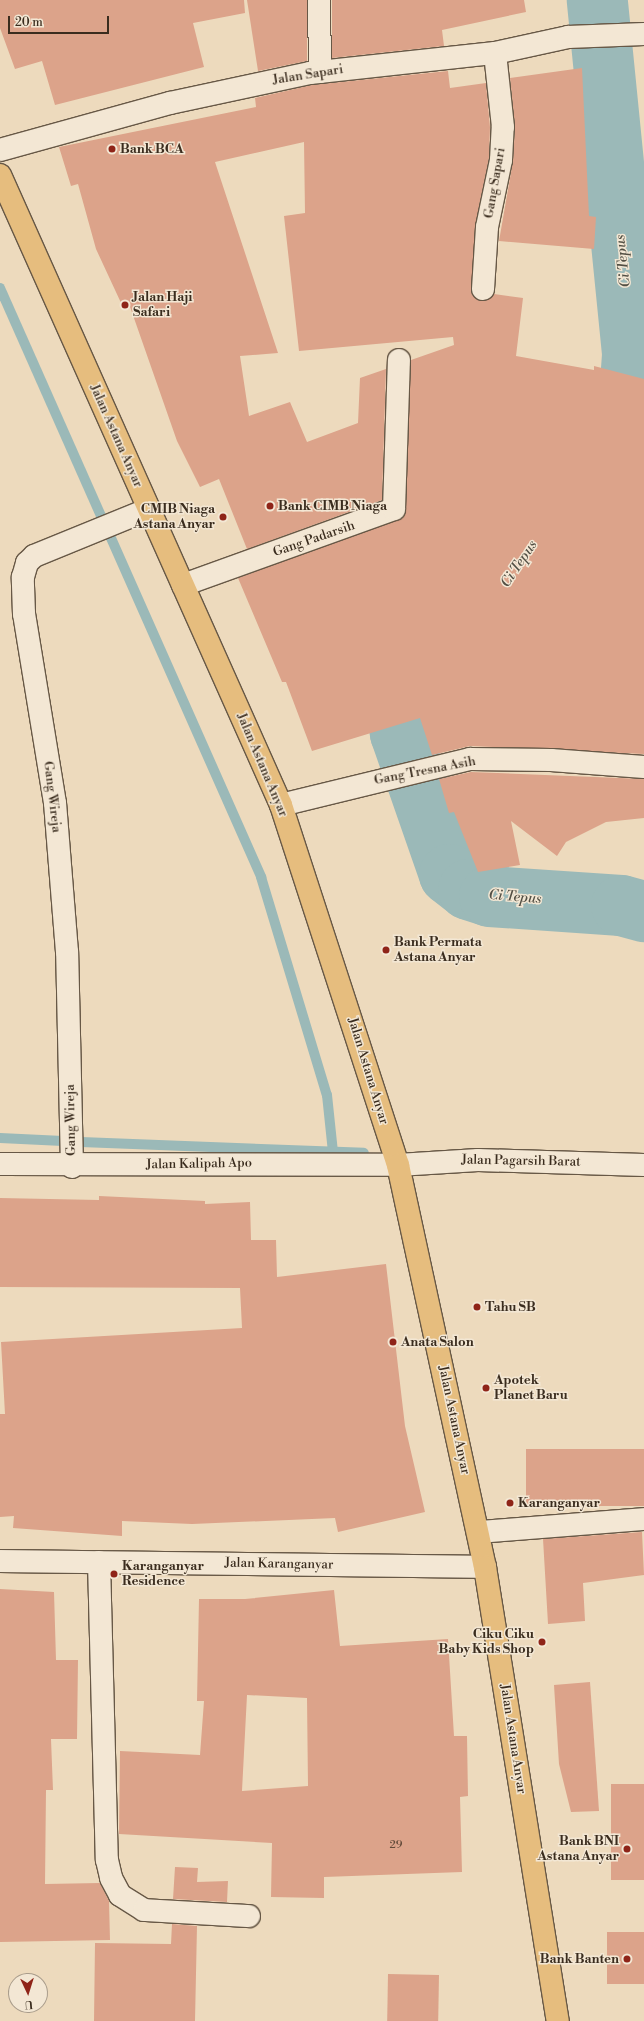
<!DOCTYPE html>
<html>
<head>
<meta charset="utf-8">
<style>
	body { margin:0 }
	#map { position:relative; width:644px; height:2021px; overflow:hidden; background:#eddabd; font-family:"Libre Bodoni",serif }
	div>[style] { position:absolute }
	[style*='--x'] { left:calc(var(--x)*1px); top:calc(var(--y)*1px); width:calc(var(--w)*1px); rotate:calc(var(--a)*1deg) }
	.stream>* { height:10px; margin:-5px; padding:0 5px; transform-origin:5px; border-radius:5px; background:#9bb9b8 }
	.river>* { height:61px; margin:-30.5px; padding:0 30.5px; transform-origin:30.5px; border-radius:30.5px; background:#9bb9b8 }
	.building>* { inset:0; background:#dca38a; transform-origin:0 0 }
	.roads { filter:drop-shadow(1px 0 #675846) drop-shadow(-1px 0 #675846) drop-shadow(0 1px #675846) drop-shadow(0 -1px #675846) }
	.street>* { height:22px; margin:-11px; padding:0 11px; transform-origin:11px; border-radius:11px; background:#f3e7d4 }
	.secondary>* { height:22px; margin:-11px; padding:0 11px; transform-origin:11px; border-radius:11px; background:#f3e7d4 }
	.primary>* { height:22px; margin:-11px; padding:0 11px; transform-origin:11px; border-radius:11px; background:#e6bd7e }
	.dots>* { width:11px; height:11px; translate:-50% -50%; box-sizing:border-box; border:2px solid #f3e7d4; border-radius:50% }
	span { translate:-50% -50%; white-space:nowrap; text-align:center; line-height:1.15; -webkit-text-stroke:3px #f3e7d4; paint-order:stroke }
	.number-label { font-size:11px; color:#624a39 }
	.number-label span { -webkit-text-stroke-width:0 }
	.street-label { font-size:13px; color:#3a2c1e }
	.poi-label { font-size:13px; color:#3a2c1e; font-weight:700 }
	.left { translate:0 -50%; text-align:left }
	.right { translate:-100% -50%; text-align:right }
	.water-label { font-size:14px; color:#524f44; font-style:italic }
	.north { position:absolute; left:8px; top:1973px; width:40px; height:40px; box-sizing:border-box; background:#f3e7d4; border:1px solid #a99c8b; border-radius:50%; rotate:176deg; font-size:11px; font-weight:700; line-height:16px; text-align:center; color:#3a2c1e }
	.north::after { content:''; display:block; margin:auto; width:14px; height:18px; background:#8f2418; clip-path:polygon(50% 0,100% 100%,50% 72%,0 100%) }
	.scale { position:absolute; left:8px; top:16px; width:101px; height:18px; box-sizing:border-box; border:2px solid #3a2c1e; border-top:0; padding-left:5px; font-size:12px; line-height:14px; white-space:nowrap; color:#3a2c1e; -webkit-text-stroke:3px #f3e7d4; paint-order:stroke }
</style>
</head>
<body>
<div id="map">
	<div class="stream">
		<div style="--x:0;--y:288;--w:259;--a:66.1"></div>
		<div style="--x:107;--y:529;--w:381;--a:66.1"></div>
		<div style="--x:261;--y:877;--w:228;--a:73.2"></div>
		<div style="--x:327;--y:1095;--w:57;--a:84"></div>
		<div style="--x:0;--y:1138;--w:63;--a:2.7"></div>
		<div style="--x:81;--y:1142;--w:283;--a:2.2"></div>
	</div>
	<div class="river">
		<div style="--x:595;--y:451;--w:41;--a:-55.9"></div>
		<div style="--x:618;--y:417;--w:36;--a:-71"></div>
		<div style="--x:630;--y:383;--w:30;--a:-86"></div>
		<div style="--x:632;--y:353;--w:355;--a:-95.7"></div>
		<div style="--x:398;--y:645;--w:14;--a:135"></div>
		<div style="--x:388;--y:655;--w:79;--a:81.3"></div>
		<div style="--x:400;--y:733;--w:149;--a:70.8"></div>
		<div style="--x:449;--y:874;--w:24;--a:38"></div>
		<div style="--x:468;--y:889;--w:22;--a:18"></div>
		<div style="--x:489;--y:896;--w:132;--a:3.9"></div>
		<div style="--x:621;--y:905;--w:24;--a:15"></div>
	</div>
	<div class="building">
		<div style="clip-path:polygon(0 0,244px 0,245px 13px,193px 23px,204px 67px,55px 105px,42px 61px,15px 69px,0 28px)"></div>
		<div style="clip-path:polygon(247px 0,307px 0,307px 61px,258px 71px)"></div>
		<div style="clip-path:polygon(332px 0,524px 0,526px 12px,442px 30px,444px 46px,332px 58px)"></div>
		<div style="clip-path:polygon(582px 68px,589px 216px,596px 217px,594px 249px,499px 241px,513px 161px,515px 126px,510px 78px)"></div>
		<div style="clip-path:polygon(448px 71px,450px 88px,486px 83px,490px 127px,489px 158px,475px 226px,472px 295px,483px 301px,494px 294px,523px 298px,516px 356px,594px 370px,594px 366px,644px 379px,644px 754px,470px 746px,432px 755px,420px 718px,312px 751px,286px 682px,282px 682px,238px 578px,404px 517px,411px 360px,454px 345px,453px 337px,299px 351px,284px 216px,305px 213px,304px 142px,215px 162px,278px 353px,240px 356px,249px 416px,290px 402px,307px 442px,358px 423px,360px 378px,386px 369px,382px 500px,247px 549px,219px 479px,200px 487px,177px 441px,128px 301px,122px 305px,96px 249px,78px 184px,71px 186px,59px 147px,256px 107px,255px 98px,312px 85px)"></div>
		<div style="clip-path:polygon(471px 772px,644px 779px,644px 818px,606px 822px,566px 842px,557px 856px,511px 821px,520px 865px,478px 872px,454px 812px,449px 813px,439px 779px)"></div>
		<div style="clip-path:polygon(99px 1196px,205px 1201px,205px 1204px,250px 1202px,251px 1240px,276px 1240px,277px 1277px,386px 1264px,405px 1426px,425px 1512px,338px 1532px,335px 1518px,192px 1524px,122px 1521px,122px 1536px,13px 1528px,14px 1516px,0 1517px,0 1414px,5px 1414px,1px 1342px,242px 1328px,240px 1288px,0 1287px,0 1198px,99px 1200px)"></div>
		<div style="left:644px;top:1449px;width:57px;height:118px;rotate:90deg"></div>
		<div style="clip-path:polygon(642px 1532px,644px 1575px,583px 1583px,585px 1621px,548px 1624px,543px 1539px)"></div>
		<div style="clip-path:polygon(0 1589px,54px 1592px,56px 1660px,78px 1660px,77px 1739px,51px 1739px,53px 1790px,46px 1790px,45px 1884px,100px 1883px,109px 1901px,110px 1940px,0 1942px)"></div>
		<div style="clip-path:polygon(evenodd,334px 1590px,340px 1646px,448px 1639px,454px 1736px,467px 1736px,468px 1796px,460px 1797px,462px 1872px,324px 1877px,324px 1898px,271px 1897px,272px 1843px,119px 1834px,120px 1751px,200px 1755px,204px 1701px,197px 1701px,199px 1599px,245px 1599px,334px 1590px,247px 1695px,307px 1698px,308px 1786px,242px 1791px,247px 1695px)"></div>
		<div style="clip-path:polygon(590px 1682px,599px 1811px,571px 1812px,559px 1764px,554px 1685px)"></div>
		<div style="left:644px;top:1784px;width:96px;height:33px;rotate:90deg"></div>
		<div style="clip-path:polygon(175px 1867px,198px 1868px,197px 1882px,228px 1881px,227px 1902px,173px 1899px)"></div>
		<div style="clip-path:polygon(172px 1924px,197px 1926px,195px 2021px,94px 2021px,95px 1943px,171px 1944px)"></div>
		<div style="left:644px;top:1932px;width:52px;height:37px;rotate:90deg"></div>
		<div style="left:388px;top:1974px;width:51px;height:47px;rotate:1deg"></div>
	</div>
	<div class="roads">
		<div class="street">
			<div style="--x:319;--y:0;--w:72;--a:89.2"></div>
			<div style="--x:0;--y:150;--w:176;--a:-15.5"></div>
			<div style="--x:170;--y:103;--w:143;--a:-12.1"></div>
			<div style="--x:310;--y:73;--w:186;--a:-6.2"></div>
			<div style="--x:495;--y:53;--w:75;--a:-12.4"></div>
			<div style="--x:568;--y:37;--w:76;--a:-2.3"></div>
			<div style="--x:483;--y:289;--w:62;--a:-86.3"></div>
			<div style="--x:487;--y:227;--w:68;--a:-78.2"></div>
			<div style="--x:501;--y:160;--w:33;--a:-87"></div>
			<div style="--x:503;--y:127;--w:74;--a:-96.2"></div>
			<div style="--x:183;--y:585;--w:224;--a:-19.8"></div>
			<div style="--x:394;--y:509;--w:149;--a:-88.1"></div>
			<div style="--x:281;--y:805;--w:195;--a:-13.7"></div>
			<div style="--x:470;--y:759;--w:81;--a:0.7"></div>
			<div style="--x:551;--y:760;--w:93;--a:4.3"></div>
			<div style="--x:72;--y:1167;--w:215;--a:-91.3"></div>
			<div style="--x:67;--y:952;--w:149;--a:-94.6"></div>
			<div style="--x:55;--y:803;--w:192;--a:-99.3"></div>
			<div style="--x:24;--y:614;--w:37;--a:-92"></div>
			<div style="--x:23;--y:577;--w:15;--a:-74"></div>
			<div style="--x:27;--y:563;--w:10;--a:-45"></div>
			<div style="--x:34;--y:556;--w:124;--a:-22.2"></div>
			<div style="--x:479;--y:1532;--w:166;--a:-4.5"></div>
			<div style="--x:0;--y:1561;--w:485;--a:0.7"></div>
			<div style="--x:99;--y:1562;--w:298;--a:88.5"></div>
			<div style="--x:107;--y:1860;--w:18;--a:77"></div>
			<div style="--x:111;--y:1878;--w:19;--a:62"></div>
			<div style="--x:120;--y:1895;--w:28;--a:32"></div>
			<div style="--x:144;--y:1910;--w:105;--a:3.3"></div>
		</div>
		<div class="secondary">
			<div style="--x:0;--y:1164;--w:398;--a:0.1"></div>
			<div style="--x:398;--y:1165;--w:80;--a:-3.6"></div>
			<div style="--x:478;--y:1160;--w:166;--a:1.7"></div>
		</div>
		<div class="primary">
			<div style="--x:0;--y:175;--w:690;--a:65.96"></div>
			<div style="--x:281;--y:805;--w:379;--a:72"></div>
			<div style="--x:398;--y:1165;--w:411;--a:77.8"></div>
			<div style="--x:485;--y:1567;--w:460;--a:80.9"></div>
		</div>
	</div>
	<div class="dots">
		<div style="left:112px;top:149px;background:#8f2418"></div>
		<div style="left:125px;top:305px;background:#8f2418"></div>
		<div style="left:270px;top:506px;background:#8f2418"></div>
		<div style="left:223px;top:517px;background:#8f2418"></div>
		<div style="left:386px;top:950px;background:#8f2418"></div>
		<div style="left:477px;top:1307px;background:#8f2418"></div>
		<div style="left:393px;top:1342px;background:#8f2418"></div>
		<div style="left:486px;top:1388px;background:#8f2418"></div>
		<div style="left:510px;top:1503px;background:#8f2418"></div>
		<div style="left:114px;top:1574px;background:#8f2418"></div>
		<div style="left:542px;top:1642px;background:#8f2418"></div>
		<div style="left:627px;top:1849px;background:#8f2418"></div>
		<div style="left:627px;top:1959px;background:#8f2418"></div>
	</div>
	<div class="number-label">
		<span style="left:396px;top:1845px">29</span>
	</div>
	<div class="street-label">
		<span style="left:308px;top:75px;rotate:-9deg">Jalan Sapari</span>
		<span style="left:495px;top:183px;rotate:-80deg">Gang Sapari</span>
		<span style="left:116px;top:436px;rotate:66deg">Jalan Astana Anyar</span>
		<span style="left:314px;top:539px;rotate:-19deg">Gang Padarsih</span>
		<span style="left:262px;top:765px;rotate:67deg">Jalan Astana Anyar</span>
		<span style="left:425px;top:771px;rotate:-11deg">Gang Tresna Asih</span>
		<span style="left:52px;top:797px;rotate:83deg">Gang Wireja</span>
		<span style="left:368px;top:1071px;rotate:73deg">Jalan Astana Anyar</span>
		<span style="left:71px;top:1120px;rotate:-91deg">Gang Wireja</span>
		<span style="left:521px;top:1161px;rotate:1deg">Jalan Pagarsih Barat</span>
		<span style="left:199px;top:1164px;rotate:-1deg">Jalan Kalipah Apo</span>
		<span style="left:454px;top:1420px;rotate:78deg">Jalan Astana Anyar</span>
		<span style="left:279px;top:1564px;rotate:1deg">Jalan Karanganyar</span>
		<span style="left:513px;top:1739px;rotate:81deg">Jalan Astana Anyar</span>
	</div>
	<div class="poi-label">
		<span class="left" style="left:120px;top:149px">Bank BCA</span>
		<span class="left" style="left:133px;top:305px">Jalan Haji<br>Safari</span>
		<span class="left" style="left:278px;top:506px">Bank CIMB Niaga</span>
		<span class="right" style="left:215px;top:517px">CMIB Niaga<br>Astana Anyar</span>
		<span class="left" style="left:394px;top:950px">Bank Permata<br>Astana Anyar</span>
		<span class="left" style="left:485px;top:1307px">Tahu SB</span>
		<span class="left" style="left:401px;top:1342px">Anata Salon</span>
		<span class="left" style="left:494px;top:1388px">Apotek<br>Planet Baru</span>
		<span class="left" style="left:518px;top:1503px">Karanganyar</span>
		<span class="left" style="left:122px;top:1574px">Karanganyar<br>Residence</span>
		<span class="right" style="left:534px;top:1642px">Ciku Ciku<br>Baby Kids Shop</span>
		<span class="right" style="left:619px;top:1849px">Bank BNI<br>Astana Anyar</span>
		<span class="right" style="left:619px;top:1959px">Bank Banten</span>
	</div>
	<div class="water-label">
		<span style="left:623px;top:261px;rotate:-96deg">Ci Tepus</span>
		<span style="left:519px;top:564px;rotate:-56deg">Ci Tepus</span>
		<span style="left:515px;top:897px;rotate:5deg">Ci Tepus</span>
	</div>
	<div class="north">U</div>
	<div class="scale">20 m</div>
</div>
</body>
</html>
